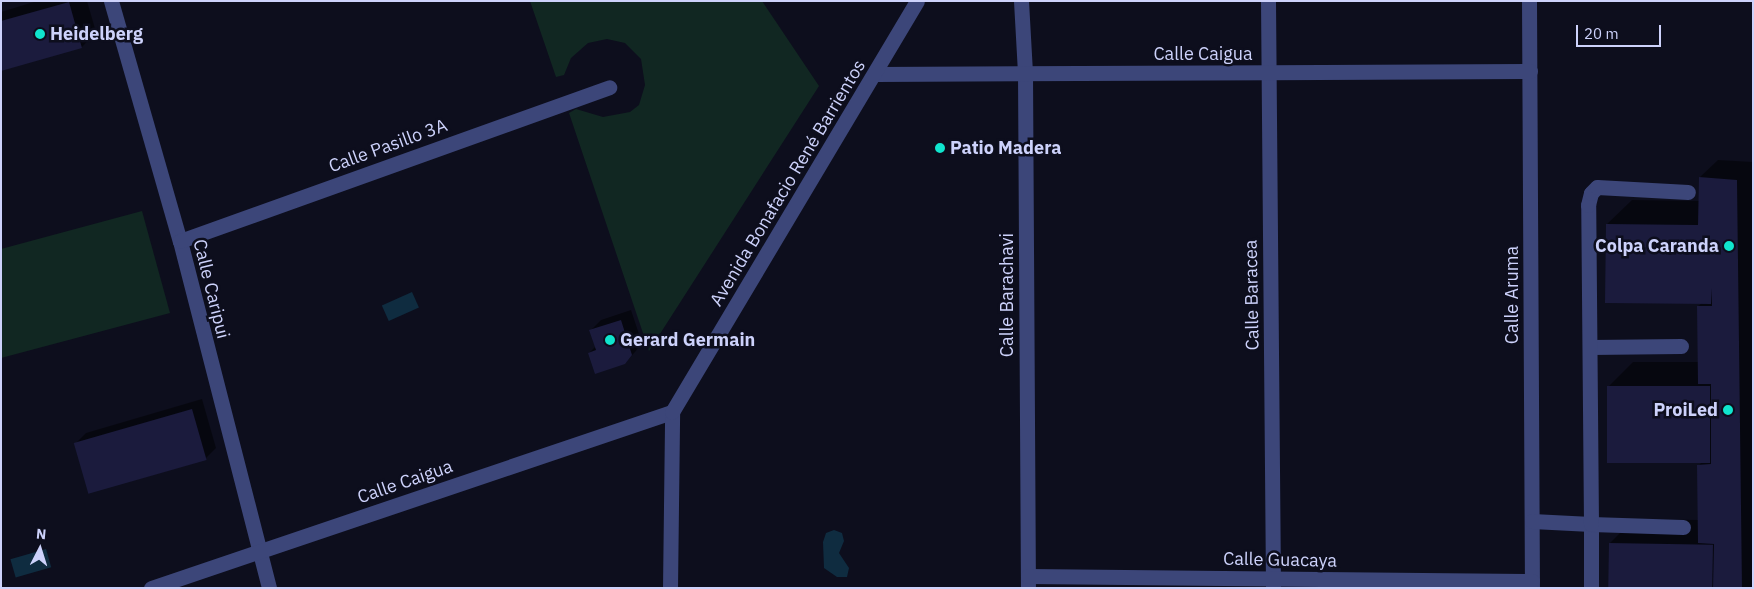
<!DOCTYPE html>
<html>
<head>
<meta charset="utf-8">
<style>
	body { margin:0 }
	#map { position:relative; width:1754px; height:589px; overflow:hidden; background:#0d0e1d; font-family:"IBM Plex Sans",sans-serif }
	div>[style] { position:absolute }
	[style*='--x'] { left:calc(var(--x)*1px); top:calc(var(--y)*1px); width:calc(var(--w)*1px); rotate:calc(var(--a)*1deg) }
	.green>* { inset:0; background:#112722 }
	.water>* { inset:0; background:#0f2c40; transform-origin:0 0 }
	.shadow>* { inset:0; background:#0007 }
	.building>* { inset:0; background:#1b1b3d; transform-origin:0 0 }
	.minor>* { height:15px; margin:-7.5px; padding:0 7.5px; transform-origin:7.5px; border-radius:7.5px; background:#3c4679 }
	.dots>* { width:14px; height:14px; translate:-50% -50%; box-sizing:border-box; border:2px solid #0d0e1d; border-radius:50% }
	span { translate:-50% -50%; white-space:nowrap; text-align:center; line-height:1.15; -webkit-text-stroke:5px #0d0e1d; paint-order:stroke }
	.poi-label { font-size:18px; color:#cdd2fb; font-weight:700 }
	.left { translate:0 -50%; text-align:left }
	.right { translate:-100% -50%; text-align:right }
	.street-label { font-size:18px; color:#cdd2fb }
	.frame { position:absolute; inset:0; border:2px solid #cdd2fb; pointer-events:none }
	.north { position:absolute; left:15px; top:524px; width:50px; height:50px; -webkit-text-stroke:4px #0d0e1d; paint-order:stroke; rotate:5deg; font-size:14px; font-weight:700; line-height:20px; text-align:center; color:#cdd2fb }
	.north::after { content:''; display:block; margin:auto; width:18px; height:22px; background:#cdd2fb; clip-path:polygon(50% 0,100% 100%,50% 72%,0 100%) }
	.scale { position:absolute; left:1576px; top:25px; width:85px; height:22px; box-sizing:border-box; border:2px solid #cdd2fb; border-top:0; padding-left:6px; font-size:15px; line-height:18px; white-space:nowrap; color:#cdd2fb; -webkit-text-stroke:4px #0d0e1d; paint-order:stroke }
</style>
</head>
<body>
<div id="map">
	<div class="green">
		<div style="clip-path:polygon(530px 1px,762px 1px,819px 86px,649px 351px,569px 113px,576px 109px,603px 117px,630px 112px,639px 105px,645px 85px,641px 59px,625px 43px,607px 39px,588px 43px,571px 58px,564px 75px,556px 77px)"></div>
		<div style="clip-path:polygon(142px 211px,170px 313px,1px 358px,1px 249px)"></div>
	</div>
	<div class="water">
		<div style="left:412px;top:292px;width:17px;height:33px;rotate:66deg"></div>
		<div style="clip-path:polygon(834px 530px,842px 533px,844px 541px,839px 553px,849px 568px,847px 577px,837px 577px,824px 568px,823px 542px,826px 533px)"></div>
		<div style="left:46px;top:549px;width:19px;height:37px;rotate:74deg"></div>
	</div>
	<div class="shadow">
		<div style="clip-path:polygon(37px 1px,87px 1px,96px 32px,82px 47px,1px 70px,1px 12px)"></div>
		<div style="clip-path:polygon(1718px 160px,1753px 162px,1753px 588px,1609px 588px,1610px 543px,1634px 519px,1699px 520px,1699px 465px,1702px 462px,1608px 387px,1633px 362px,1699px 362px,1698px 306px,1702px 303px,1607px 224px,1632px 200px,1700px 201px,1700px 177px)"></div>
		<div style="clip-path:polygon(631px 310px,642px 343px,635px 352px,625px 363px,589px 353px,596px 346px,591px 330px,601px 320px)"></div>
		<div style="clip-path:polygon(202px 399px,216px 448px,206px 458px,76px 443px,86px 433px)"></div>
	</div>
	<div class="building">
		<div style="clip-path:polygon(69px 2px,82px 48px,1px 71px,1px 21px)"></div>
		<div style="clip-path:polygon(1699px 177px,1737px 180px,1742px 588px,1713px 588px,1714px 544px,1698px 543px,1697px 465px,1711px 464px,1711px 384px,1698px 384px,1697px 306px,1712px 306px,1712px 288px,1711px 304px,1605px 303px,1606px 224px,1698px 225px)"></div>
		<div style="clip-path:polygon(621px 320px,632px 355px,625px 364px,595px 374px,588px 353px,596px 350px,589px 330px)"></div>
		<div style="left:1607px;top:386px;width:103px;height:77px"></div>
		<div style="left:192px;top:409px;width:53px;height:123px;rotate:74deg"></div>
		<div style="left:1609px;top:543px;width:104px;height:45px;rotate:1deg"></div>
	</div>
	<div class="minor">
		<div style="--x:111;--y:1;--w:250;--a:74"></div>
		<div style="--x:180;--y:241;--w:358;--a:75.6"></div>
		<div style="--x:1021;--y:1;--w:72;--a:86.8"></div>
		<div style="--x:1025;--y:73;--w:515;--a:89.67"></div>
		<div style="--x:1268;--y:1;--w:587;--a:89.51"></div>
		<div style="--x:1529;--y:1;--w:587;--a:89.71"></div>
		<div style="--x:876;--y:74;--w:654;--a:-0.26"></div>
		<div style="--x:180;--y:241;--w:456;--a:-19.7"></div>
		<div style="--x:1590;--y:347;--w:91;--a:-0.6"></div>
		<div style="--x:1532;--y:521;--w:59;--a:2.9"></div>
		<div style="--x:1591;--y:524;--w:64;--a:90"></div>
		<div style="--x:1683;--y:527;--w:92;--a:-178.1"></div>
		<div style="--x:1591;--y:524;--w:319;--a:-90.5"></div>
		<div style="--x:1588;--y:205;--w:12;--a:-76"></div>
		<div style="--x:1591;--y:193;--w:8;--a:-45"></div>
		<div style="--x:1597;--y:187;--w:91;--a:3.1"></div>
		<div style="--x:1028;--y:576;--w:504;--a:0.57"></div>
		<div style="--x:151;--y:588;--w:550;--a:-18.67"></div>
		<div style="--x:670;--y:588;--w:176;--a:-89.3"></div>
		<div style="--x:672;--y:412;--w:478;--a:-59.2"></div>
	</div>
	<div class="dots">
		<div style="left:40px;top:34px;background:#10e5ce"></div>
		<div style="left:940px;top:148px;background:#10e5ce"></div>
		<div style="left:1729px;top:246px;background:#10e5ce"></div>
		<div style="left:610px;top:340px;background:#10e5ce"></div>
		<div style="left:1728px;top:410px;background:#10e5ce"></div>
	</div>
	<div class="poi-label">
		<span class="left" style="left:50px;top:34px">Heidelberg</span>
		<span class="left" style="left:950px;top:148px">Patio Madera</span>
		<span class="right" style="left:1719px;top:246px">Colpa Caranda</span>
		<span class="left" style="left:620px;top:340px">Gerard Germain</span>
		<span class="right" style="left:1718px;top:410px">ProiLed</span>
	</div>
	<div class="street-label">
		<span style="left:1203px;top:54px">Calle Caigua</span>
		<span style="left:388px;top:146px;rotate:-20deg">Calle Pasillo 3A</span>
		<span style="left:788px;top:183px;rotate:-59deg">Avenida Bonafacio René Barrientos</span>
		<span style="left:211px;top:289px;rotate:76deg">Calle Caripui</span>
		<span style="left:1007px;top:295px;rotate:-90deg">Calle Barachavi</span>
		<span style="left:1252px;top:295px;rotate:-91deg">Calle Baracea</span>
		<span style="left:1512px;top:295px;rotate:-90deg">Calle Aruma</span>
		<span style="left:405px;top:482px;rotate:-19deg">Calle Caigua</span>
		<span style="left:1280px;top:560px;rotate:1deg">Calle Guacaya</span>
	</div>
	<div class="frame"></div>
	<div class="north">N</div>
	<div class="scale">20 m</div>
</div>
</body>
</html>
